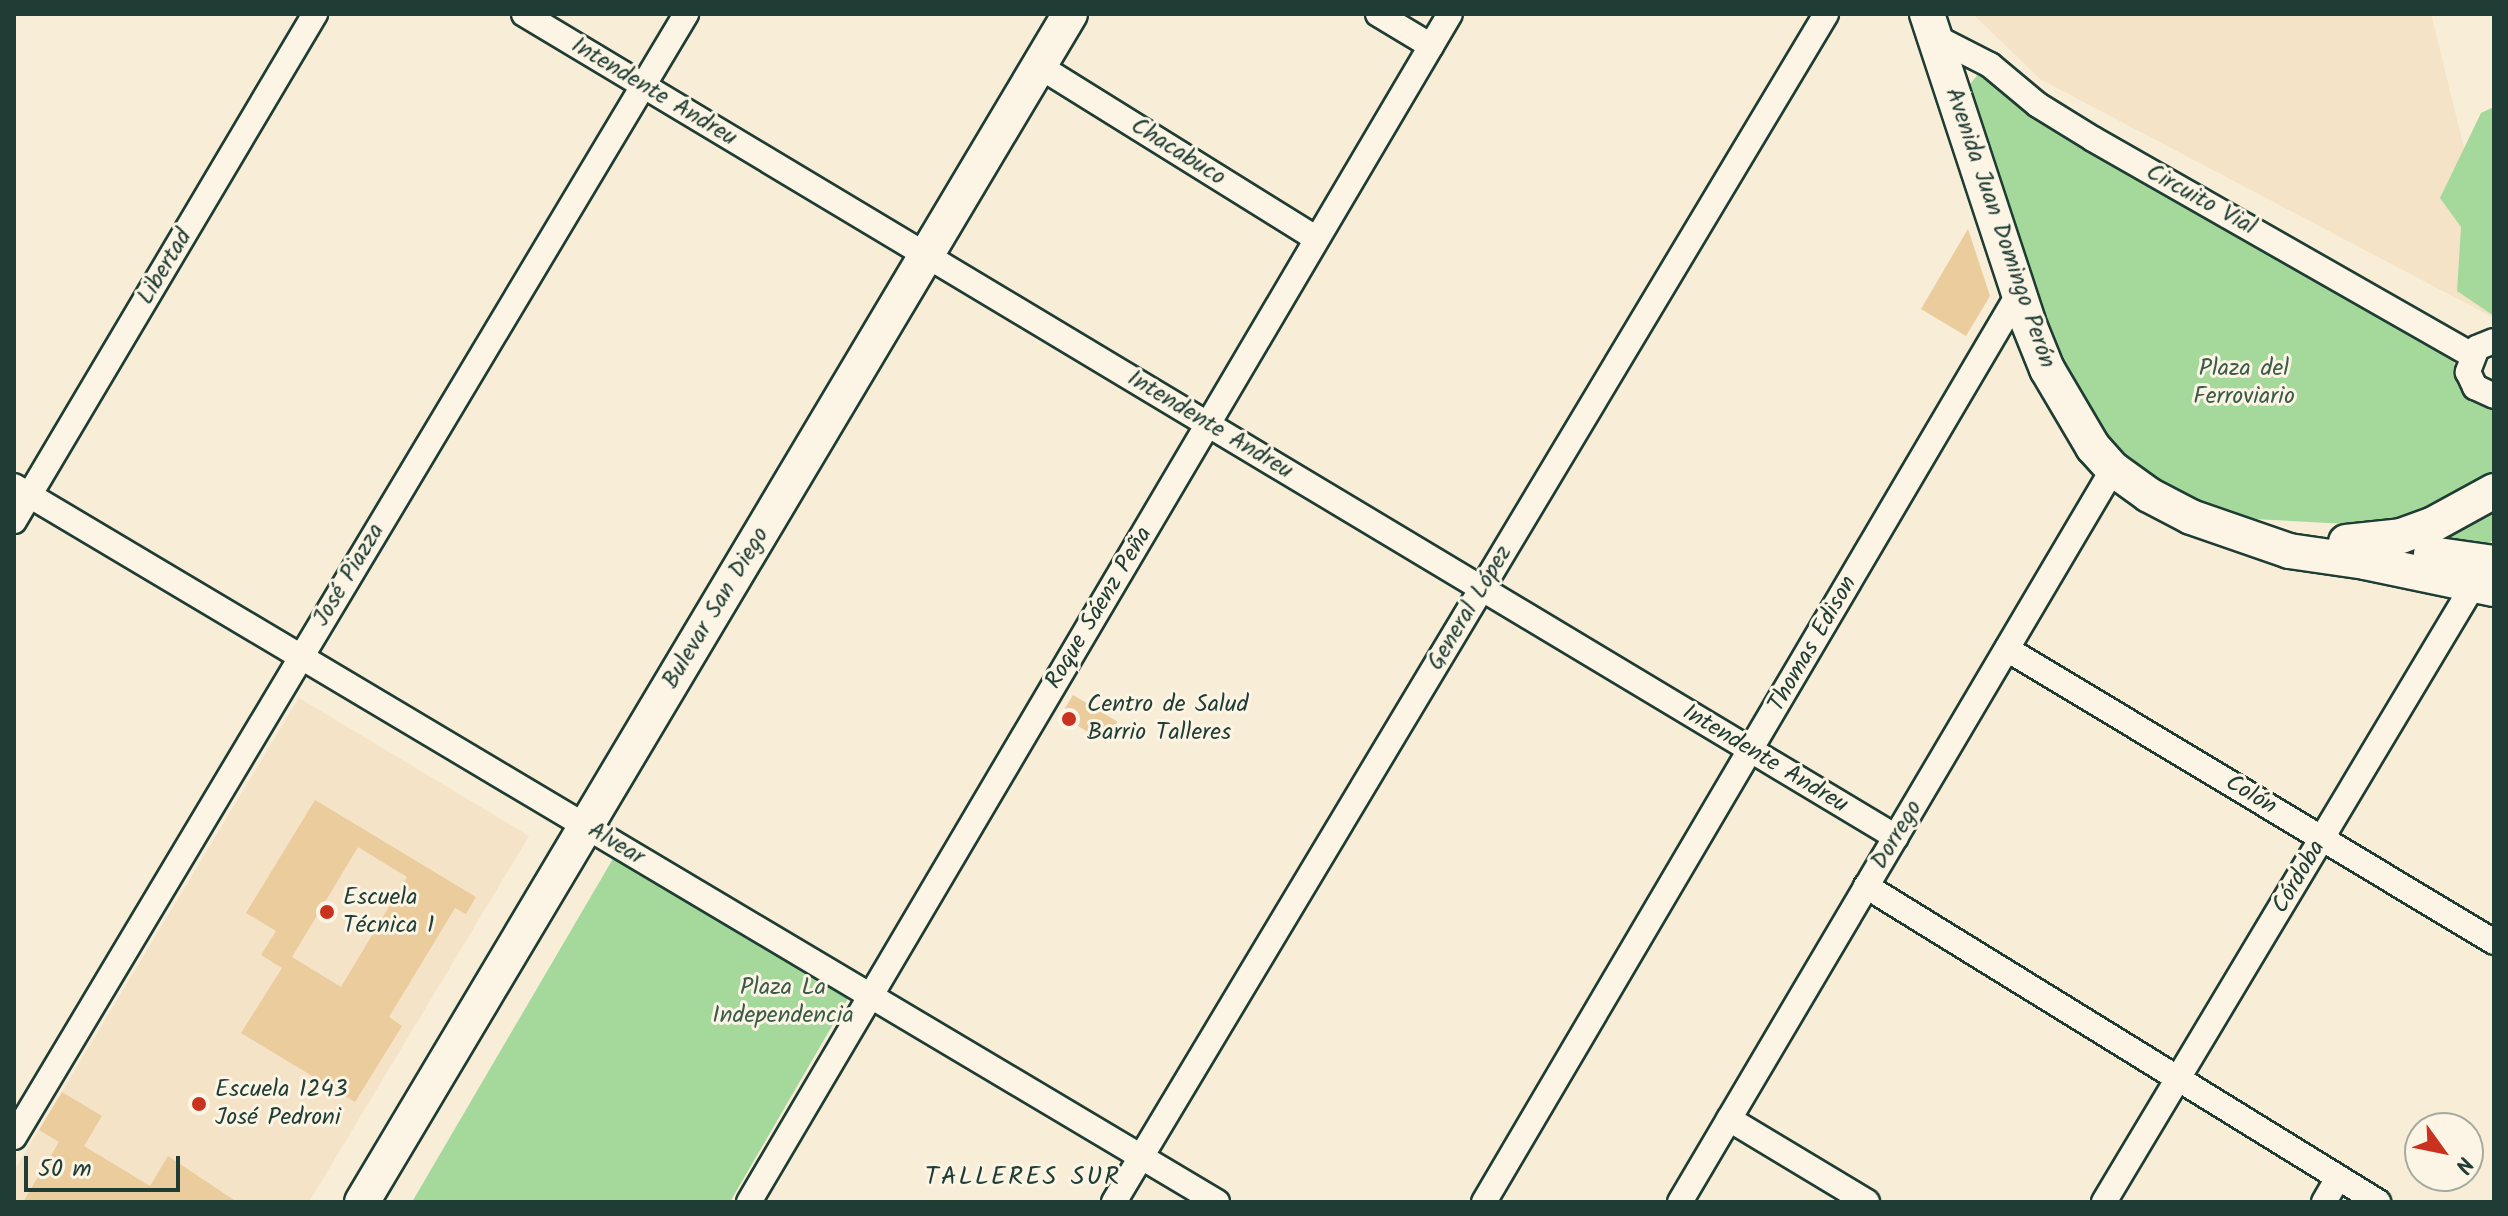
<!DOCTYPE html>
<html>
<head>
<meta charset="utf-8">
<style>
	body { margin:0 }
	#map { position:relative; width:2508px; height:1216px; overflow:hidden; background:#f8edd7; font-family:Kalam,sans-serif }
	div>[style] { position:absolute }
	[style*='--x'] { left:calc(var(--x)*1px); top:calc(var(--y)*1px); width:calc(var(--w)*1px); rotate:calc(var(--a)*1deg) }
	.built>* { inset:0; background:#f4e3c6 }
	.green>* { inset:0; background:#a5d99b }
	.building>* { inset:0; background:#eacc9d; transform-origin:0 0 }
	.roads { filter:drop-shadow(2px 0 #1f3d34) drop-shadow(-2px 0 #1f3d34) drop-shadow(0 2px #1f3d34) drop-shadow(0 -2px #1f3d34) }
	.street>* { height:24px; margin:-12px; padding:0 12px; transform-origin:12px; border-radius:12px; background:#fcf5e5 }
	.secondary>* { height:34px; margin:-17px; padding:0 17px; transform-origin:17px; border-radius:17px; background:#fcf5e5 }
	.dots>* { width:22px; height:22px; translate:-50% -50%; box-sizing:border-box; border:4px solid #fcf5e5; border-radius:50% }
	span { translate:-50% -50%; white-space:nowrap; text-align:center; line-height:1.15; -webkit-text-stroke:6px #fcf5e5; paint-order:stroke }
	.street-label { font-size:24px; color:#1f3d34 }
	.park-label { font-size:24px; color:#3a5c49 }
	.poi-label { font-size:24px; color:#1f3d34 }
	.left { translate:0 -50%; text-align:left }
	.neighbourhood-label { font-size:26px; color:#1f3d34; letter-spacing:2px }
	.frame { position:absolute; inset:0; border:16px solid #1f3d34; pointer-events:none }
	.north { position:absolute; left:2404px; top:1112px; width:80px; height:80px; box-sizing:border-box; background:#fcf5e5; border:2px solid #a4ab9e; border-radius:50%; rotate:123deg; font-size:22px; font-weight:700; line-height:32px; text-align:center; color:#1f3d34 }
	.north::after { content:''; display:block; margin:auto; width:28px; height:36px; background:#c8321e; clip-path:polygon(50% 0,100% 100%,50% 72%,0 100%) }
	.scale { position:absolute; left:24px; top:1156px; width:156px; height:36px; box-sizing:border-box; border:4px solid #1f3d34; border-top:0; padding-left:10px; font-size:24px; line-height:28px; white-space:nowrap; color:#1f3d34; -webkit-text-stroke:6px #fcf5e5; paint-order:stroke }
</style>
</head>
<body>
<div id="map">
	<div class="built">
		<div style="clip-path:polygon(1973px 14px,2431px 14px,2494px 269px,2494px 318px,2040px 79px)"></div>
		<div style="clip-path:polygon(299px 698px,529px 836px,309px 1202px,14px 1202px,14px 1171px)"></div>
	</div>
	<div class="green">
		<div style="clip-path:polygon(1979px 73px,2031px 115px,2452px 358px,2466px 391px,2494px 404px,2494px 472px,2408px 518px,2384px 526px,2255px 519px,2215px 510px,2175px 491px,2134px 462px,2102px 430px,2067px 380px,2040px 315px,1967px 88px)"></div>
		<div style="clip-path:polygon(2494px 107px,2494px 316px,2457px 291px,2461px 227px,2440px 198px,2481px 113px)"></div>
		<div style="clip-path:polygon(2494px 498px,2494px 538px,2482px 554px,2427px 533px)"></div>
		<div style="clip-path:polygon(614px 857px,850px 995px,730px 1202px,412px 1202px)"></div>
	</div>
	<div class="building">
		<div style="clip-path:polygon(1968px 229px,1990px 296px,1966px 336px,1921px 309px)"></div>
		<div style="left:1073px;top:695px;width:52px;height:24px;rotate:31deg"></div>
		<div style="clip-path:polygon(evenodd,315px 800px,476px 897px,466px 914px,455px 908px,389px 1017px,402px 1026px,355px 1102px,241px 1033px,282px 968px,261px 955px,276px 931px,246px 913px,315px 800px,358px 847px,407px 877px,341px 987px,292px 957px,358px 847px)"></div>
		<div style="clip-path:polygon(62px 1092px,102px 1116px,84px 1146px,150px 1186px,168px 1156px,237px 1202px,23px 1202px,59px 1142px,39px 1130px)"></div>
	</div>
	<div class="roads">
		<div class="street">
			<div style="--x:524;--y:14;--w:1600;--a:30.96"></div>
			<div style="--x:1378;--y:14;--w:62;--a:31.1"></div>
			<div style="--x:1935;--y:37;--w:62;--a:27"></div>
			<div style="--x:1990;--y:65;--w:62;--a:39.8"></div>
			<div style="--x:2038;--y:105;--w:65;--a:31.7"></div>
			<div style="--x:2093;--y:139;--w:436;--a:29.7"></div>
			<div style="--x:1039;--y:66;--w:327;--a:31.9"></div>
			<div style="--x:2494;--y:341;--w:18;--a:158"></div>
			<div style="--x:2477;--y:348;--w:26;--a:111"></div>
			<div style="--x:2468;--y:372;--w:17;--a:65"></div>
			<div style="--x:2475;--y:387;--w:21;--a:25"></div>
			<div style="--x:14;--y:486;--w:1400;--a:30.76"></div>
			<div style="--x:14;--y:521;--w:590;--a:-59.3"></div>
			<div style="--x:2007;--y:649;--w:568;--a:31.03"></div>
			<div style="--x:1866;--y:886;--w:602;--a:31.68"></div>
			<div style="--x:1729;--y:1119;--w:161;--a:31"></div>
			<div style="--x:14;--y:1137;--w:1309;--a:-59.1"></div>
			<div style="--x:749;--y:1202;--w:1379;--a:-59.46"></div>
			<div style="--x:1114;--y:1202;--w:1385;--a:-59.06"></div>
			<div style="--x:1484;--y:1202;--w:1055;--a:-59.52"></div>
			<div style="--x:1680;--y:1202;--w:851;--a:-59.43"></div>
			<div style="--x:2104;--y:1202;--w:720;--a:-59.09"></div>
			<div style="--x:2324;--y:1202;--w:28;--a:-60"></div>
		</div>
		<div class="secondary">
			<div style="--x:1927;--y:14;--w:324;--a:71.8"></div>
			<div style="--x:2028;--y:322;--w:51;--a:68"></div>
			<div style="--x:2047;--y:369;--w:91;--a:59.5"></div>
			<div style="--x:2093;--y:447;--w:30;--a:48"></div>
			<div style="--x:2113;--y:469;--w:44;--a:35.8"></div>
			<div style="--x:2149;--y:495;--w:47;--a:27.6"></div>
			<div style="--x:2191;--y:517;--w:104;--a:19.1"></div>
			<div style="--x:2289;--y:551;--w:77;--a:8.2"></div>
			<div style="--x:2365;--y:562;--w:132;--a:11.8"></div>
			<div style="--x:2346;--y:542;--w:55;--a:-6.2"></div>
			<div style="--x:2401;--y:536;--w:33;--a:-20"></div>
			<div style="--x:2432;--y:525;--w:71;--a:-28.7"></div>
			<div style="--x:2431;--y:554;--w:64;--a:8.1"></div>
			<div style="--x:362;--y:1202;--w:1383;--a:-59.21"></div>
		</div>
	</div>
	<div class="dots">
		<div style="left:1069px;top:719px;background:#c8321e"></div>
		<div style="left:327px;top:912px;background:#c8321e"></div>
		<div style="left:199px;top:1104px;background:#c8321e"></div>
	</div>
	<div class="street-label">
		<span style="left:654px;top:92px;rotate:31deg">Intendente Andreu</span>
		<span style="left:1178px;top:152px;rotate:32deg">Chacabuco</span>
		<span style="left:2201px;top:200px;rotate:29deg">Circuito Vial</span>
		<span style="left:2000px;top:228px;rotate:71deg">Avenida Juan Domingo Perón</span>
		<span style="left:165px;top:267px;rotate:-59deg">Libertad</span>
		<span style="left:1210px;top:425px;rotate:31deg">Intendente Andreu</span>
		<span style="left:349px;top:575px;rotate:-59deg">José Piazza</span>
		<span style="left:716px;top:608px;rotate:-59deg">Bulevar San Diego</span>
		<span style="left:1099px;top:608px;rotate:-59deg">Roque Sáenz Peña</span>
		<span style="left:1470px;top:608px;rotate:-59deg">General López</span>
		<span style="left:1813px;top:644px;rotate:-60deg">Thomas Edison</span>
		<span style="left:1765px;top:759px;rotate:31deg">Intendente Andreu</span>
		<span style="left:2251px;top:795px;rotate:31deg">Colón</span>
		<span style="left:1897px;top:835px;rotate:-59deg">Dorrego</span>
		<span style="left:616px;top:844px;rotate:31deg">Alvear</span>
		<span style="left:2299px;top:877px;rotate:-59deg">Córdoba</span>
	</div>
	<div class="park-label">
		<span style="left:2244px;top:383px">Plaza del<br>Ferroviario</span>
		<span style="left:783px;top:1002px">Plaza La<br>Independencia</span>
	</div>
	<div class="poi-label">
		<span class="left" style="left:1087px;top:719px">Centro de Salud<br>Barrio Talleres</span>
		<span class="left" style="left:343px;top:912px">Escuela<br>Técnica 1</span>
		<span class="left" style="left:215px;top:1104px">Escuela 1243<br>José Pedroni</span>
	</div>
	<div class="neighbourhood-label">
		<span style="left:1023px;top:1178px">TALLERES SUR</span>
	</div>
	<div class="frame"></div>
	<div class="north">N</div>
	<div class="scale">50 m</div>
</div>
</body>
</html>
